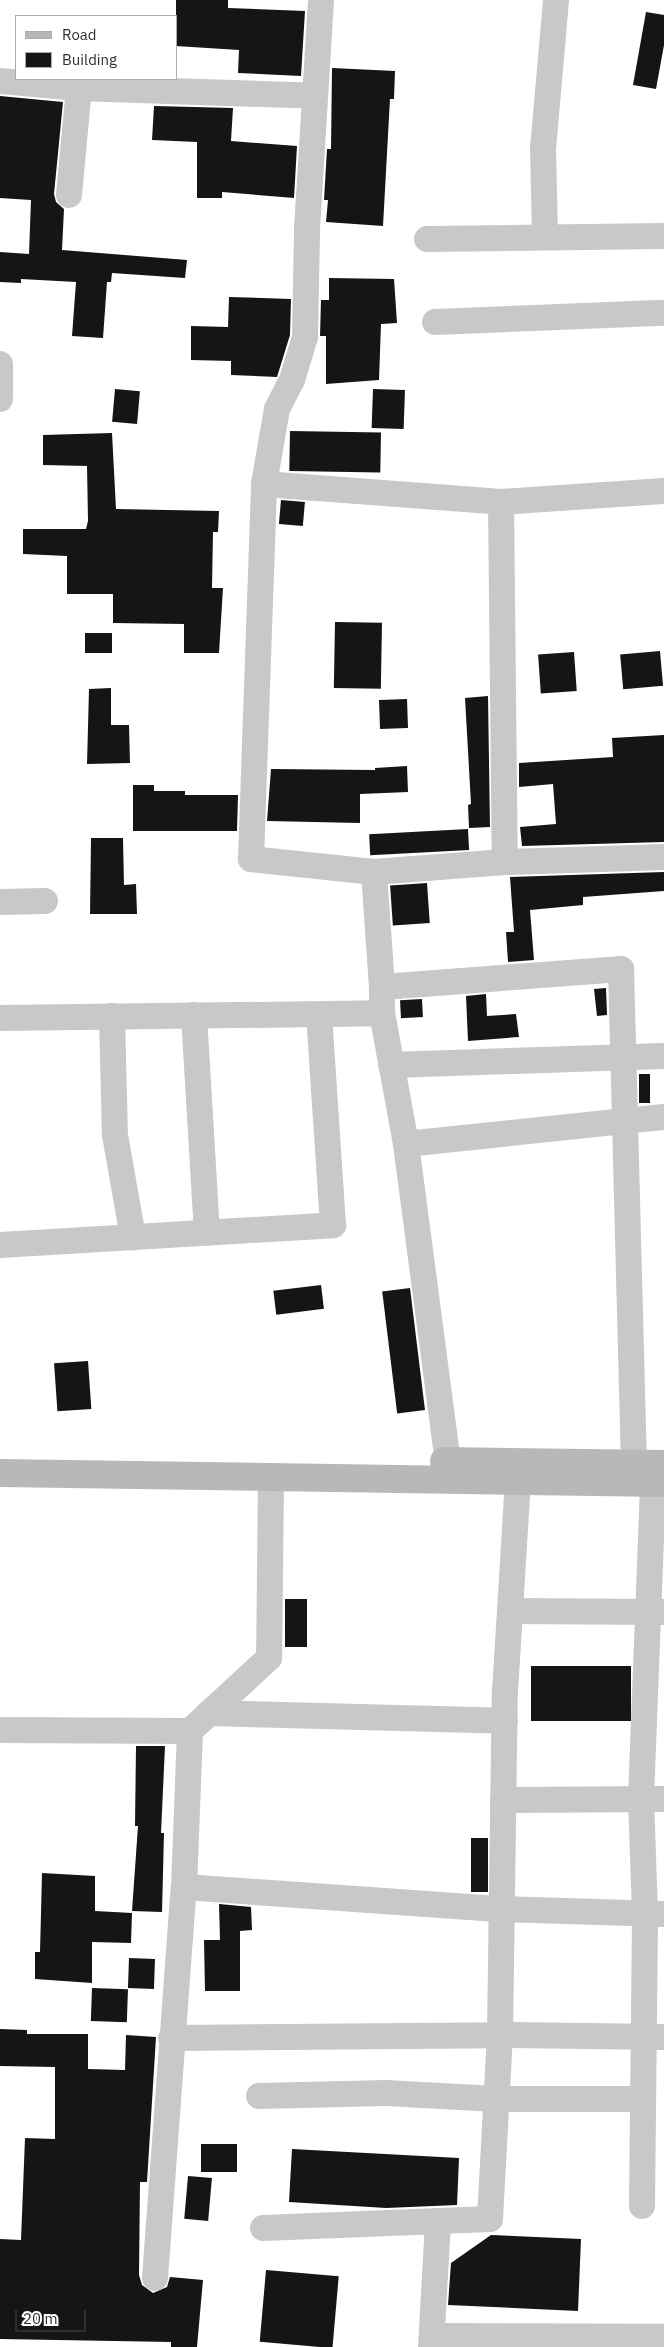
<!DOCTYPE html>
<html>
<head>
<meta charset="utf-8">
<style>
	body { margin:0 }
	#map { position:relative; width:664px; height:2347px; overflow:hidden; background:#fff; font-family:"IBM Plex Sans",sans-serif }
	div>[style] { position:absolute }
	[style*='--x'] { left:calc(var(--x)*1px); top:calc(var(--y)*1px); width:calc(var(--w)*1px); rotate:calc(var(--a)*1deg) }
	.building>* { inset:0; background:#151515; transform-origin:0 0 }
	.street>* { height:26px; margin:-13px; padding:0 13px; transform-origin:13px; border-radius:13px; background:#c8c8c8 }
	.secondary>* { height:28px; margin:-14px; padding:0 14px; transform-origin:14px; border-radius:14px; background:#b8b8b8 }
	span { translate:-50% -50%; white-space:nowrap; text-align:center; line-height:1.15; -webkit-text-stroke:5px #fff; paint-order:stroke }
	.legend { position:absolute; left:15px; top:15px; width:162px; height:65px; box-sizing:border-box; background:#fff; border:1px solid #ababab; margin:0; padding:6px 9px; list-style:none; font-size:15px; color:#2e2e2e }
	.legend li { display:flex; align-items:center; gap:10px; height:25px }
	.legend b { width:25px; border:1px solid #ababab }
	.scale { position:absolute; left:15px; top:2310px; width:71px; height:22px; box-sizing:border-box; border:2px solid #2e2e2e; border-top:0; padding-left:6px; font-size:15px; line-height:18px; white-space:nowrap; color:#2e2e2e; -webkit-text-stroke:4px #fff; paint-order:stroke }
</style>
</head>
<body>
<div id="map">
	<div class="building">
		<div style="clip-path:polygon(176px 0,228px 0,228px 8px,305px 11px,301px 76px,238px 73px,239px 50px,176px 46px)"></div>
		<div style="clip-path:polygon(646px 12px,664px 15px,664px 45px,656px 89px,633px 85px)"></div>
		<div style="clip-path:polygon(332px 68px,395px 71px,394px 99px,390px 99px,383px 226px,326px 222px,328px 200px,324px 200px,327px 149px,331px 149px)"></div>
		<div style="clip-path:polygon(0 96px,63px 102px,54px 194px,56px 202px,64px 209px,62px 250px,187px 260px,185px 278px,112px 273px,111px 282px,107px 282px,103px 338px,72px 336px,76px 282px,21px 279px,21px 283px,0 282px,0 252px,29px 254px,31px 200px,0 198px)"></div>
		<div style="clip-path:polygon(154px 106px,233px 108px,231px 141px,297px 146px,294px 198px,222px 192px,222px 198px,197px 198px,197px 142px,152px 140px)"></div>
		<div style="clip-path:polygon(329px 278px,394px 279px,397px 323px,381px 324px,379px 380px,326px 384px,326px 336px,320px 336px,321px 300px,329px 300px)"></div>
		<div style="clip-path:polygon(229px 297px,291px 299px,290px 335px,277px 377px,231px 375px,231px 361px,191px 360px,191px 326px,228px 327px)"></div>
		<div style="left:115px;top:389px;width:25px;height:33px;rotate:5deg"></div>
		<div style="left:373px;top:389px;width:32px;height:39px;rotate:2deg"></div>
		<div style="left:290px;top:431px;width:91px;height:40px;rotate:1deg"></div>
		<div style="clip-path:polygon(112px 433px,116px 509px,219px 511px,218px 532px,213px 532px,212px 588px,223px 588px,219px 653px,184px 653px,184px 624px,113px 623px,113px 594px,67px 594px,67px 556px,23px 554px,23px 529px,86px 529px,88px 521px,87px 466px,43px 465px,43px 435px)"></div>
		<div style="left:281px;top:500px;width:24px;height:24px;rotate:5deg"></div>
		<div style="left:335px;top:622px;width:47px;height:66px;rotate:1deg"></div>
		<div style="left:85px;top:633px;width:27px;height:20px"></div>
		<div style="left:660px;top:651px;width:35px;height:40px;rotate:85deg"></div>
		<div style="left:574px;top:652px;width:39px;height:36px;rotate:86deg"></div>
		<div style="clip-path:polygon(111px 688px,111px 725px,129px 725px,130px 763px,87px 764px,89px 689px)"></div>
		<div style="clip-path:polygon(488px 696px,490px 827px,469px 828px,468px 805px,471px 804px,465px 698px)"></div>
		<div style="left:407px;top:699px;width:29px;height:28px;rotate:88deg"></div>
		<div style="clip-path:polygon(664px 735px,664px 842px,522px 846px,520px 827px,556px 824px,553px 784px,519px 787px,519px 763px,613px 757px,612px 738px)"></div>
		<div style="clip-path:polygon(407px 766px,408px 792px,360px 794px,360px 823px,267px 821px,271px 769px,375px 770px,375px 768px)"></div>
		<div style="clip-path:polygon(133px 785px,154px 785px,154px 791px,185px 791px,185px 795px,238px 795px,237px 831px,133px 831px)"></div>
		<div style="left:468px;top:829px;width:21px;height:99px;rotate:87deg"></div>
		<div style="clip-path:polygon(91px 838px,123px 838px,124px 885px,136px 884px,137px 914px,90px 914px)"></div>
		<div style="clip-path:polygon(664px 872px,664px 891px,583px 897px,583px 905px,530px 910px,534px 960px,508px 962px,506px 932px,514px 932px,510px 877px)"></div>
		<div style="left:427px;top:883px;width:40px;height:37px;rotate:86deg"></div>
		<div style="clip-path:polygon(606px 988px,607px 1015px,597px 1016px,594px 989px)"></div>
		<div style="clip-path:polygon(486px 994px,487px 1016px,516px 1014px,519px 1037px,468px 1041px,466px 996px)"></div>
		<div style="left:422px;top:999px;width:18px;height:22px;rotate:87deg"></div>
		<div style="left:639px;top:1074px;width:11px;height:29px"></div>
		<div style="left:321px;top:1285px;width:24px;height:48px;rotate:83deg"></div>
		<div style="left:410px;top:1288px;width:123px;height:28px;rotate:83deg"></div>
		<div style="left:88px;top:1361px;width:48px;height:34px;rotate:86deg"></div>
		<div style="left:285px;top:1599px;width:22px;height:48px"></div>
		<div style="left:531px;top:1666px;width:100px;height:55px"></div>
		<div style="clip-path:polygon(136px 1746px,165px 1746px,161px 1833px,164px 1833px,162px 1912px,132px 1911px,138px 1826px,135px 1826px)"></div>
		<div style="left:471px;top:1838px;width:17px;height:54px"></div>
		<div style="clip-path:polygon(42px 1873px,95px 1876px,95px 1911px,132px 1913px,131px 1943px,92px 1942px,92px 1983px,35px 1979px,35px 1952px,40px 1952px)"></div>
		<div style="clip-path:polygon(219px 1904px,251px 1907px,252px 1930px,240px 1931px,240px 1991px,205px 1991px,204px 1940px,220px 1940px)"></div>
		<div style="left:129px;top:1958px;width:26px;height:30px;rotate:2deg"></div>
		<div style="left:92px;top:1988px;width:36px;height:33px;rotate:2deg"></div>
		<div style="clip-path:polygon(0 2029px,27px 2030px,27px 2034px,88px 2034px,88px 2069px,125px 2070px,126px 2035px,156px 2037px,147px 2182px,140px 2182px,139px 2275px,142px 2285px,153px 2293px,167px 2287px,170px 2277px,203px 2280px,197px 2347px,171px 2347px,171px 2342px,0 2339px,0 2239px,21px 2240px,25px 2138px,55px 2139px,55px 2067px,0 2066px)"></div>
		<div style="left:201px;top:2144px;width:36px;height:28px"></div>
		<div style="clip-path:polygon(292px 2149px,459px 2158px,457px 2205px,386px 2208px,289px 2202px)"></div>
		<div style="left:188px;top:2176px;width:24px;height:43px;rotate:5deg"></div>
		<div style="clip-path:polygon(491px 2235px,581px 2239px,578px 2311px,448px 2305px,451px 2263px)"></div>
		<div style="left:266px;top:2270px;width:73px;height:72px;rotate:5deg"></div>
	</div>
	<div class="street">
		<div style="--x:0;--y:81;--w:79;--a:5.1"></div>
		<div style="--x:79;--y:88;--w:236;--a:1.9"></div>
		<div style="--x:69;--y:195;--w:107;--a:-84.7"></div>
		<div style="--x:545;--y:236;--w:87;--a:-91.3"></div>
		<div style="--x:543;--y:149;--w:150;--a:-85"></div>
		<div style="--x:427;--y:239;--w:237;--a:-0.7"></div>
		<div style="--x:435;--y:322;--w:229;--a:-2.3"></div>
		<div style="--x:0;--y:364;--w:35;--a:90"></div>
		<div style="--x:264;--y:484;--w:76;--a:-80.2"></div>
		<div style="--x:277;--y:409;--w:33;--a:-63"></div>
		<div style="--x:292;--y:380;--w:45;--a:-73.2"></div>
		<div style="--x:305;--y:337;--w:108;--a:-88.9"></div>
		<div style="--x:307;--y:229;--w:229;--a:-86.5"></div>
		<div style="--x:501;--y:502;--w:163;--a:-3.9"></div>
		<div style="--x:374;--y:872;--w:124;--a:-174"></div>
		<div style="--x:251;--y:859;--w:375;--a:-88"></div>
		<div style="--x:264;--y:484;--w:238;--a:4.3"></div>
		<div style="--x:501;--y:502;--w:360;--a:89.4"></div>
		<div style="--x:0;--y:902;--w:45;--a:-1.3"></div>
		<div style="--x:382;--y:987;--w:115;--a:-94"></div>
		<div style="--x:374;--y:872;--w:131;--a:-4.4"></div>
		<div style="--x:505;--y:862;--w:159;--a:-1.8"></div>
		<div style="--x:382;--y:1013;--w:26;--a:-90"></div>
		<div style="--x:382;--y:987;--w:240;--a:-4.3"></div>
		<div style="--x:621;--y:969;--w:494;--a:88.5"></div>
		<div style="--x:194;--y:1015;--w:218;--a:86.6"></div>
		<div style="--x:112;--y:1016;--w:119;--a:88.6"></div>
		<div style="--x:115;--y:1135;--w:104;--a:80"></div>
		<div style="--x:0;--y:1018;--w:382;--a:-0.7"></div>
		<div style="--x:382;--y:1013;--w:133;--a:79.6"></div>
		<div style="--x:406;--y:1144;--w:320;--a:82.5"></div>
		<div style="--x:391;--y:1065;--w:273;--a:-1.9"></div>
		<div style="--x:406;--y:1144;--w:259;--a:-6"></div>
		<div style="--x:0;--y:1245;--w:334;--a:-3.4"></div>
		<div style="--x:333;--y:1225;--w:211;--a:-93.8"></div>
		<div style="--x:271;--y:1477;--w:181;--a:90.6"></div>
		<div style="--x:269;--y:1658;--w:108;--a:137.3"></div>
		<div style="--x:190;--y:1731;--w:156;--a:92.2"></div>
		<div style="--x:184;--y:1887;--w:318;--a:4"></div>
		<div style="--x:501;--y:1909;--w:163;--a:1.8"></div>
		<div style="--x:510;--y:1611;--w:153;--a:0.4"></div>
		<div style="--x:209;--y:1713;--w:296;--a:1.5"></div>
		<div style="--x:0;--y:1730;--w:190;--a:0.3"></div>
		<div style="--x:503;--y:1800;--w:161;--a:-0.4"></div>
		<div style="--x:171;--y:2038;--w:329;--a:-0.5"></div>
		<div style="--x:500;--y:2035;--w:164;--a:0.7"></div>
		<div style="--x:259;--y:2096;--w:127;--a:-1.4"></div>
		<div style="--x:386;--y:2093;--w:110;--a:3.1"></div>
		<div style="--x:496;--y:2099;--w:147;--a:0"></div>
		<div style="--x:642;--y:2206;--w:293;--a:-89.4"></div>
		<div style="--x:645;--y:1913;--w:114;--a:-92"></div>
		<div style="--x:641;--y:1799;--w:316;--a:-87.8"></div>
		<div style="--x:263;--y:2228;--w:227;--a:-2.3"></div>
		<div style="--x:490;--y:2219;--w:184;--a:-86.9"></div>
		<div style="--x:500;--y:2035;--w:343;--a:-89.2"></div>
		<div style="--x:505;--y:1692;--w:211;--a:-86.5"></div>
		<div style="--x:155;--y:2278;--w:392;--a:-85.8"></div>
		<div style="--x:432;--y:2336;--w:232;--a:0.2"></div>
		<div style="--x:431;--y:2347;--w:126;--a:-86.8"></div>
	</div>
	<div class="secondary">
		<div style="--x:444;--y:1461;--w:220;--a:0.8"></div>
		<div style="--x:0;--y:1473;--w:664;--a:0.86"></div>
	</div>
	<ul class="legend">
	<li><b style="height:6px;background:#b8b8b8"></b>Road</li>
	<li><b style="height:14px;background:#151515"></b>Building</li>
	</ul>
	<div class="scale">20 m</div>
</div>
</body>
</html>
